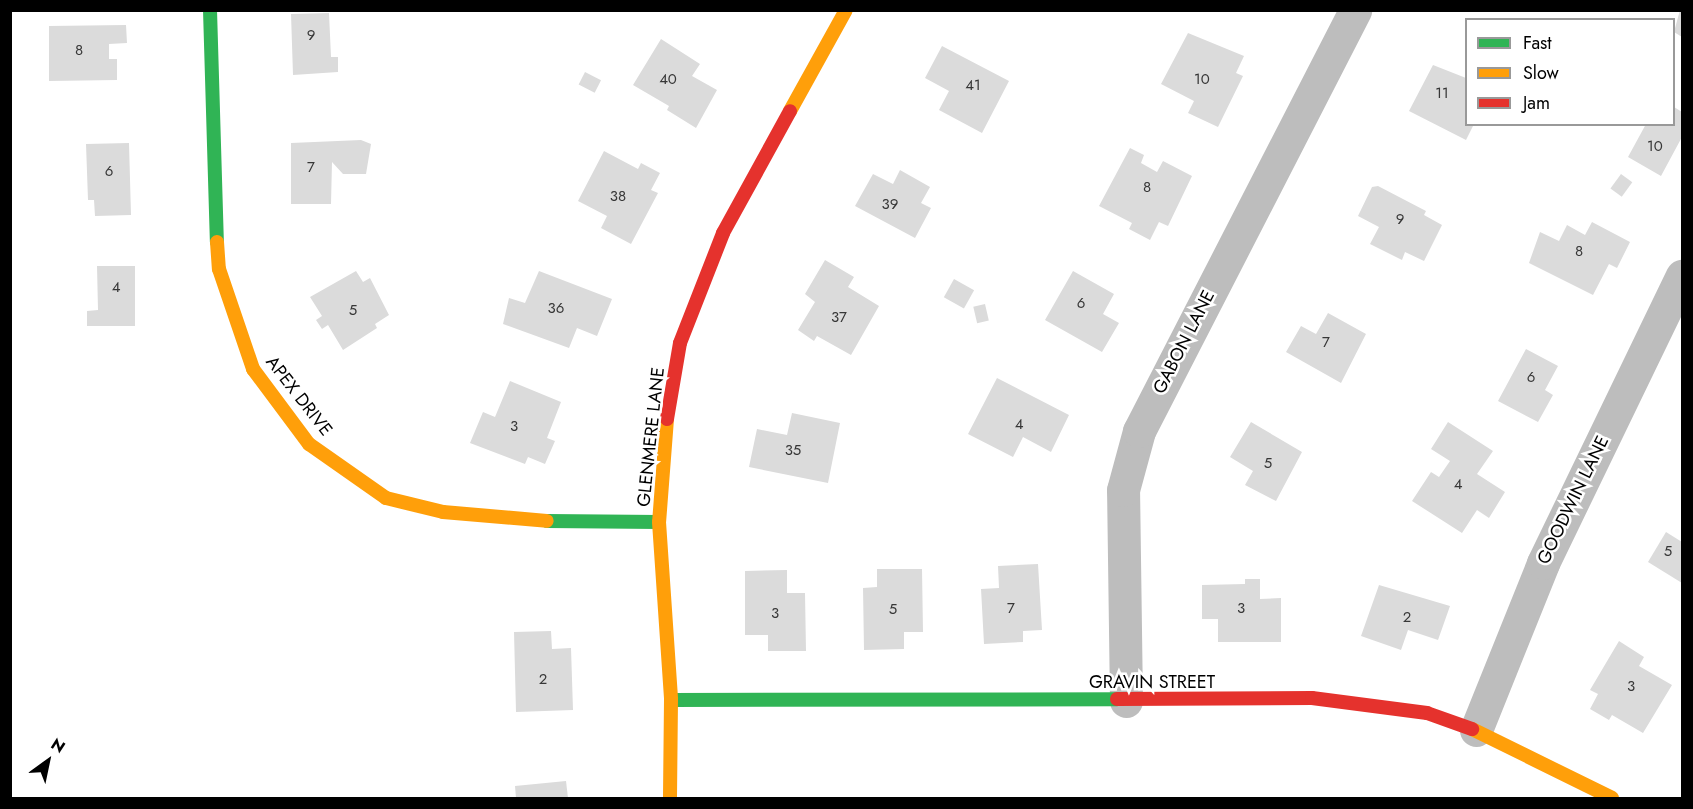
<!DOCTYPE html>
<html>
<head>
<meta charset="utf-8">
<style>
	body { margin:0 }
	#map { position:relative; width:1693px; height:809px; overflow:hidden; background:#fff; font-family:Jost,sans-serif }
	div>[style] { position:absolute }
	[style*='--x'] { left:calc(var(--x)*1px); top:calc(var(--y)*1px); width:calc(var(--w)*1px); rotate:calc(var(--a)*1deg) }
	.building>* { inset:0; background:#dbdbdb; transform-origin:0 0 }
	.street>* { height:33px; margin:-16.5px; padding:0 16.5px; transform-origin:16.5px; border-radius:16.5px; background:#bdbdbd }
	.fast>* { height:14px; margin:-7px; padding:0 7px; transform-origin:7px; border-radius:7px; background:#30b455 }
	.slow>* { height:14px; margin:-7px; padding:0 7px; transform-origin:7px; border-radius:7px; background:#ff9f0a }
	.jam>* { height:14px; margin:-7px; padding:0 7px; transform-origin:7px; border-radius:7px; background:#e5322d }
	span { translate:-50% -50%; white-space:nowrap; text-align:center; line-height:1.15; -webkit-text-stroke:5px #fff; paint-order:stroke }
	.number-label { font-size:15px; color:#373737 }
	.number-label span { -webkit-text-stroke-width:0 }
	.street-label { font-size:18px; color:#000 }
	.frame { position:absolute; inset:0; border:12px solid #000; pointer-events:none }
	.legend { position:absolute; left:1465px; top:18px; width:210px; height:108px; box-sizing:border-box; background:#fff; border:2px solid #999; margin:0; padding:8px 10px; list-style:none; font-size:18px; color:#000 }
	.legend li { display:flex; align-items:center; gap:12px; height:30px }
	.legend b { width:30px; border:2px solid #999 }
	.north { position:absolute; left:18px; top:731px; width:60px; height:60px; -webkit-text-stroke:4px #fff; paint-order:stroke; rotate:33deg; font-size:16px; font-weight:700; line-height:24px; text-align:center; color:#000 }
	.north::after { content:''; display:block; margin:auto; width:21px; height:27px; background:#000; clip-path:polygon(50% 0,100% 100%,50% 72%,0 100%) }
</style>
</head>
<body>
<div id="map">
	<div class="building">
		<div style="clip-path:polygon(1680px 10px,1682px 10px,1682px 37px,1674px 32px)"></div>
		<div style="clip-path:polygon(329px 13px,331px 57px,338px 57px,338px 72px,293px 75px,291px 14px)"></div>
		<div style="clip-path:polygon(126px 25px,127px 43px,109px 44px,109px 59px,117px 59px,117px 80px,49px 81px,49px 26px)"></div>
		<div style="clip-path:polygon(1188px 33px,1244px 56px,1236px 73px,1243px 76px,1218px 127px,1188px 113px,1194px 101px,1161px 84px)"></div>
		<div style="clip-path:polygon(661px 39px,700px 64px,692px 76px,717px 90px,696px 128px,667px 110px,669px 106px,633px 85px)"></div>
		<div style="clip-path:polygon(942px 46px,1009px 81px,982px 133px,939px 110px,949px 91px,925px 78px)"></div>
		<div style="clip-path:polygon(1433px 65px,1466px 78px,1466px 124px,1474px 124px,1466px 140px,1409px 111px)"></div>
		<div style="left:585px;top:72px;width:18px;height:14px;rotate:27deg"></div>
		<div style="clip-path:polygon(1674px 107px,1682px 112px,1682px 137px,1661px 176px,1628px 157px,1646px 124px,1674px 124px)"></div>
		<div style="clip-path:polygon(361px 140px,371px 144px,366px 174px,343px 174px,332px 162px,331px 204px,291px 204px,291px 143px)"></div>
		<div style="clip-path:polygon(129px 143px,131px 215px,95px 216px,94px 200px,88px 200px,86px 144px)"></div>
		<div style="clip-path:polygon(1130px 148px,1144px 155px,1141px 163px,1157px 172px,1163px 161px,1192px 176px,1168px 226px,1159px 222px,1150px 240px,1129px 229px,1132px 223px,1099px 206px)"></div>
		<div style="clip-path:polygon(604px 151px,638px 169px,641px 163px,660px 173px,651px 190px,658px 193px,631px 244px,601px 228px,607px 216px,578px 201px)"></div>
		<div style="clip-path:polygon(900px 170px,930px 187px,921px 203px,931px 208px,915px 238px,855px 206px,873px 174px,893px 184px)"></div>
		<div style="left:1621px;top:174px;width:14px;height:18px;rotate:36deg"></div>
		<div style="clip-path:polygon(1378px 186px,1426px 211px,1424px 215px,1442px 225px,1424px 261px,1405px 252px,1402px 260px,1370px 244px,1379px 227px,1358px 216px,1372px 187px)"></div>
		<div style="clip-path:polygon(1592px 222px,1630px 242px,1617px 268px,1609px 264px,1593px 295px,1529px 263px,1540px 232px,1559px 241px,1567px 225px,1585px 235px)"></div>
		<div style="clip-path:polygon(825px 260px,854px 277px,848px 287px,879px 306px,851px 355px,817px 336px,814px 341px,798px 330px,815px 302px,805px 294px)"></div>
		<div style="clip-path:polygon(97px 266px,135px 266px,135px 326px,87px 326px,87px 311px,98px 310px)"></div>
		<div style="clip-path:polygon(356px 271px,363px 282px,370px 278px,389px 315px,375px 324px,377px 328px,343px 350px,328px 325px,322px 329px,316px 320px,322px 316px,310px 297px)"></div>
		<div style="clip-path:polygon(539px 271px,612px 299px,597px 336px,577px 328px,569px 348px,503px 324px,509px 298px,525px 303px)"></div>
		<div style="clip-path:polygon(1073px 271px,1114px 294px,1103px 314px,1119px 323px,1102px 352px,1045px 320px)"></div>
		<div style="left:954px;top:279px;width:23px;height:21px;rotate:29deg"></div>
		<div style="left:985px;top:304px;width:17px;height:12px;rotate:77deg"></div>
		<div style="clip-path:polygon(1328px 313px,1366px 334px,1341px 383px,1286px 352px,1301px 326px,1316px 334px)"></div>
		<div style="clip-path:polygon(1526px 349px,1558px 366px,1545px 390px,1553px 395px,1538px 422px,1498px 401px)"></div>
		<div style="clip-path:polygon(997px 378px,1069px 415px,1051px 452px,1023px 437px,1013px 457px,968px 434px)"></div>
		<div style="clip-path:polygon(510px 381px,561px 402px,547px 438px,555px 441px,545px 464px,528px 457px,525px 464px,470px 443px,483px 412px,495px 417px)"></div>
		<div style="clip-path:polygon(792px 413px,840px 423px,828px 483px,749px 467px,757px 429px,787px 435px)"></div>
		<div style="clip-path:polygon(1251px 422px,1302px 452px,1276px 501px,1245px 485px,1253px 471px,1230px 457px)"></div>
		<div style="clip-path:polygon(1448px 422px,1493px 451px,1477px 474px,1505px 492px,1489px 518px,1477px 510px,1462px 533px,1412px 501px,1431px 472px,1439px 477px,1450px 461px,1431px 449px)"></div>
		<div style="clip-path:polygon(1666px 532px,1682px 542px,1682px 583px,1648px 562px)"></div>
		<div style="clip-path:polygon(1038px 564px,1042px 630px,1023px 631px,1023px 642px,984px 644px,981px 589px,999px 588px,998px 566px)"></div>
		<div style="clip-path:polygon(877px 569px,922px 569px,923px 632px,904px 632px,904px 649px,864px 650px,863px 588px,877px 587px)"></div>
		<div style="clip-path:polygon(787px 570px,787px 593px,805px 593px,806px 651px,768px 651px,768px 635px,745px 635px,745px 571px)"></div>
		<div style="clip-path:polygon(1245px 579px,1260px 579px,1260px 599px,1281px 598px,1281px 642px,1218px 642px,1218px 619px,1202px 619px,1202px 585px,1245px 584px)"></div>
		<div style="clip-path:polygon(1379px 585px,1450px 606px,1438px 640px,1408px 630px,1401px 650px,1361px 636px)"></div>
		<div style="clip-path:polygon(551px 631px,552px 649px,571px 648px,573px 710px,516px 712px,514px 632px)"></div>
		<div style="clip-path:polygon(1619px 641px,1644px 657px,1639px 666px,1672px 685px,1643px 733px,1612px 715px,1609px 720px,1590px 709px,1598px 694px,1590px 690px)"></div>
		<div style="clip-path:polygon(566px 781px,568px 798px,516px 798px,515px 786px)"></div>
	</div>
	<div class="street">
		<div style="--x:1126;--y:701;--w:211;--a:-90.8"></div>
		<div style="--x:1123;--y:490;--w:61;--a:-74.8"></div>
		<div style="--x:1139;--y:431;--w:473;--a:-62.8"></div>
		<div style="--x:1476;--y:730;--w:180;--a:-68.1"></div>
		<div style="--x:1543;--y:563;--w:319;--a:-64.2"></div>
	</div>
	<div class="fast">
		<div style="--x:210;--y:10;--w:232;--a:88.3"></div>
		<div style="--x:547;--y:521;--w:112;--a:0.5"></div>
		<div style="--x:671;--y:700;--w:446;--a:-0.1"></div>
	</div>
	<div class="slow">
		<div style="--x:790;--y:111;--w:115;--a:-61"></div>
		<div style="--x:217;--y:242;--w:27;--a:86"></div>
		<div style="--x:219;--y:269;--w:106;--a:71.2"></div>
		<div style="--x:253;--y:369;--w:94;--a:53.3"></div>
		<div style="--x:309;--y:444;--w:94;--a:35"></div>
		<div style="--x:386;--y:498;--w:59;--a:13.8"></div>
		<div style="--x:443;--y:512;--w:104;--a:4.9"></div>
		<div style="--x:667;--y:419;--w:103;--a:94.4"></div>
		<div style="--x:659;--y:522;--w:178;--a:86.1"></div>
		<div style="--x:671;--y:700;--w:98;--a:90.6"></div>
		<div style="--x:1472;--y:729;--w:156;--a:26.2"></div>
	</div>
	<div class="jam">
		<div style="--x:667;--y:419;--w:77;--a:-80.3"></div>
		<div style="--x:680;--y:343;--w:118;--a:-68.6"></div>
		<div style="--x:723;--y:233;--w:139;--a:-61.2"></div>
		<div style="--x:1117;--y:699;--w:195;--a:-0.3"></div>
		<div style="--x:1312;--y:698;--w:116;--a:7.4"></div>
		<div style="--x:1427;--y:713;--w:48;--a:19.6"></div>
	</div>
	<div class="number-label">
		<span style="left:311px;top:36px">9</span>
		<span style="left:79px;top:51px">8</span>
		<span style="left:668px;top:80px">40</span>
		<span style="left:1202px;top:80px">10</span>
		<span style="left:973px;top:86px">41</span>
		<span style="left:1442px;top:94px">11</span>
		<span style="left:1655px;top:147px">10</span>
		<span style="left:311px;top:168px">7</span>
		<span style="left:109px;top:172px">6</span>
		<span style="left:1147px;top:188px">8</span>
		<span style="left:618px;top:197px">38</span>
		<span style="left:890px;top:205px">39</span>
		<span style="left:1400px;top:220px">9</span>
		<span style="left:1579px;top:252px">8</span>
		<span style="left:116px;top:288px">4</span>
		<span style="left:1081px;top:304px">6</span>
		<span style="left:556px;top:309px">36</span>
		<span style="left:353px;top:311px">5</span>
		<span style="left:839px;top:318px">37</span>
		<span style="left:1326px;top:343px">7</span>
		<span style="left:1531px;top:378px">6</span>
		<span style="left:1019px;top:425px">4</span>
		<span style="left:514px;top:427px">3</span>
		<span style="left:793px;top:451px">35</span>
		<span style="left:1268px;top:464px">5</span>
		<span style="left:1458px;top:485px">4</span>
		<span style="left:1668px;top:552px">5</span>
		<span style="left:1011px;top:609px">7</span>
		<span style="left:1241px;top:609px">3</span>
		<span style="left:893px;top:610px">5</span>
		<span style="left:775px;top:614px">3</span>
		<span style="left:1407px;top:618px">2</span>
		<span style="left:543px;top:680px">2</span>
		<span style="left:1631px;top:687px">3</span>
	</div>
	<div class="street-label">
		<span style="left:1184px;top:342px;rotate:-63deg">GABON LANE</span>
		<span style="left:299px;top:396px;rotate:52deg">APEX DRIVE</span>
		<span style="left:651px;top:437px;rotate:-84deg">GLENMERE LANE</span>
		<span style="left:1573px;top:500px;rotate:-64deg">GOODWIN LANE</span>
		<span style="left:1152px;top:682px">GRAVIN STREET</span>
	</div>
	<div class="frame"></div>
	<ul class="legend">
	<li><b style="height:8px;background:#30b455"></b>Fast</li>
	<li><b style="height:8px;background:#ff9f0a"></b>Slow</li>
	<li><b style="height:8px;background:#e5322d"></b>Jam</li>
	</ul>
	<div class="north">N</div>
</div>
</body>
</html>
